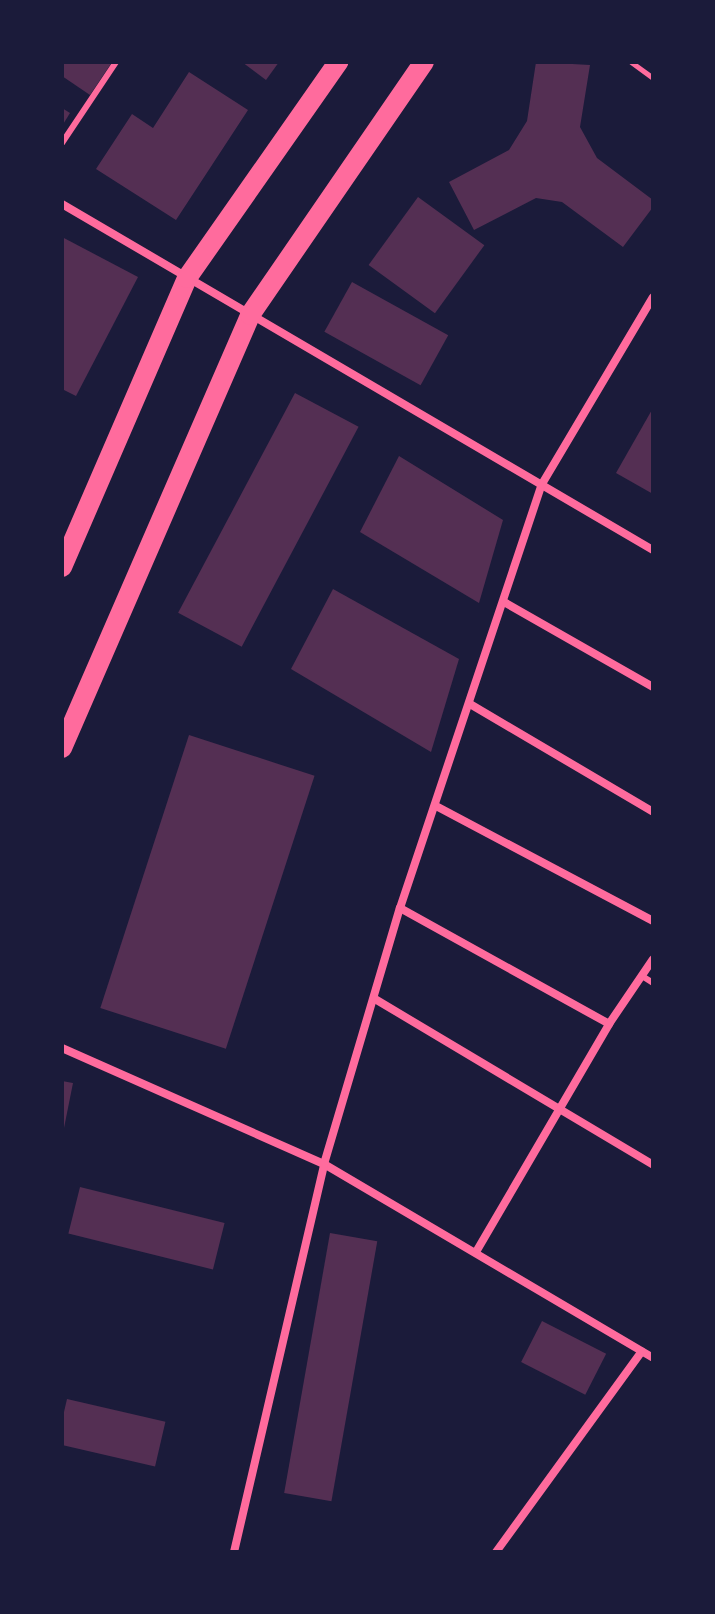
<!DOCTYPE html>
<html>
<head>
<meta charset="utf-8">
<style>
	body { margin:0 }
	#map { position:relative; width:715px; height:1614px; overflow:hidden; background:#1b1b3a; font-family:"Source Sans 3",sans-serif }
	div>[style] { position:absolute }
	[style*='--x'] { left:calc(var(--x)*1px); top:calc(var(--y)*1px); width:calc(var(--w)*1px); rotate:calc(var(--a)*1deg) }
	.building>* { inset:0; background:#542f53; transform-origin:0 0 }
	.path>* { height:5px; margin:-2.5px; padding:0 2.5px; transform-origin:2.5px; border-radius:2.5px; background:#ff6b9d }
	.service>* { height:6px; margin:-3px; padding:0 3px; transform-origin:3px; border-radius:3px; background:#ff6b9d }
	.minor>* { height:8px; margin:-4px; padding:0 4px; transform-origin:4px; border-radius:4px; background:#ff6b9d }
	.primary>* { height:20px; margin:-10px; padding:0 10px; transform-origin:10px; border-radius:10px; background:#ff6b9d }
	span { translate:-50% -50%; white-space:nowrap; text-align:center; line-height:1.15; -webkit-text-stroke:8px #1b1b3a; paint-order:stroke }
	.frame { position:absolute; inset:0; border:64px solid #1b1b3a; pointer-events:none }
</style>
</head>
<body>
<div id="map">
	<div class="building">
		<div style="clip-path:polygon(62px 62px,112px 62px,90px 95px,62px 76px)"></div>
		<div style="clip-path:polygon(242px 62px,279px 62px,266px 80px)"></div>
		<div style="clip-path:polygon(536px 62px,590px 65px,580px 127px,597px 158px,653px 200px,653px 207px,623px 247px,562px 202px,536px 198px,474px 230px,449px 182px,509px 150px,527px 121px)"></div>
		<div style="clip-path:polygon(189px 72px,248px 110px,176px 220px,96px 169px,132px 114px,153px 128px)"></div>
		<div style="clip-path:polygon(62px 108px,70px 113px,62px 126px)"></div>
		<div style="left:418px;top:197px;width:82px;height:84px;rotate:36deg"></div>
		<div style="clip-path:polygon(62px 237px,138px 277px,76px 396px,62px 389px)"></div>
		<div style="left:352px;top:282px;width:110px;height:57px;rotate:29deg"></div>
		<div style="left:295px;top:393px;width:72px;height:249px;rotate:28deg"></div>
		<div style="clip-path:polygon(653px 408px,653px 494px,616px 473px)"></div>
		<div style="clip-path:polygon(399px 456px,503px 520px,479px 603px,360px 532px)"></div>
		<div style="clip-path:polygon(333px 589px,459px 659px,431px 752px,291px 669px)"></div>
		<div style="left:189px;top:735px;width:132px;height:287px;rotate:18deg"></div>
		<div style="clip-path:polygon(62px 1081px,73px 1083px,63px 1133px,62px 1133px)"></div>
		<div style="left:80px;top:1187px;width:149px;height:48px;rotate:14deg"></div>
		<div style="left:330px;top:1233px;width:48px;height:264px;rotate:10deg"></div>
		<div style="left:542px;top:1321px;width:72px;height:46px;rotate:27deg"></div>
		<div style="left:67px;top:1399px;width:101px;height:46px;rotate:13deg"></div>
	</div>
	<div class="path">
		<div style="--x:631;--y:62;--w:27;--a:36"></div>
	</div>
	<div class="service">
		<div style="--x:62;--y:143;--w:97;--a:-56.3"></div>
		<div style="--x:642;--y:976;--w:13;--a:32"></div>
	</div>
	<div class="minor">
		<div style="--x:62;--y:204;--w:685;--a:30.35"></div>
		<div style="--x:504;--y:602;--w:172;--a:29.7"></div>
		<div style="--x:470;--y:704;--w:212;--a:30.5"></div>
		<div style="--x:436;--y:806;--w:246;--a:27.9"></div>
		<div style="--x:400;--y:908;--w:239;--a:29"></div>
		<div style="--x:375;--y:999;--w:324;--a:30.8"></div>
		<div style="--x:62;--y:1048;--w:287;--a:23.9"></div>
		<div style="--x:324;--y:1164;--w:382;--a:30.5"></div>
		<div style="--x:476;--y:1252;--w:264;--a:-59.7"></div>
		<div style="--x:609;--y:1024;--w:78;--a:-55.9"></div>
		<div style="--x:234;--y:1552;--w:398;--a:-76.9"></div>
		<div style="--x:324;--y:1164;--w:267;--a:-73.5"></div>
		<div style="--x:400;--y:908;--w:447;--a:-71.5"></div>
		<div style="--x:542;--y:484;--w:217;--a:-59.3"></div>
		<div style="--x:496;--y:1552;--w:248;--a:-54"></div>
	</div>
	<div class="primary">
		<div style="--x:62;--y:567;--w:315;--a:-66.6"></div>
		<div style="--x:187;--y:278;--w:264;--a:-55"></div>
		<div style="--x:62;--y:748;--w:472;--a:-66.5"></div>
		<div style="--x:250;--y:315;--w:307;--a:-55.5"></div>
	</div>
	<div class="frame"></div>
</div>
</body>
</html>
